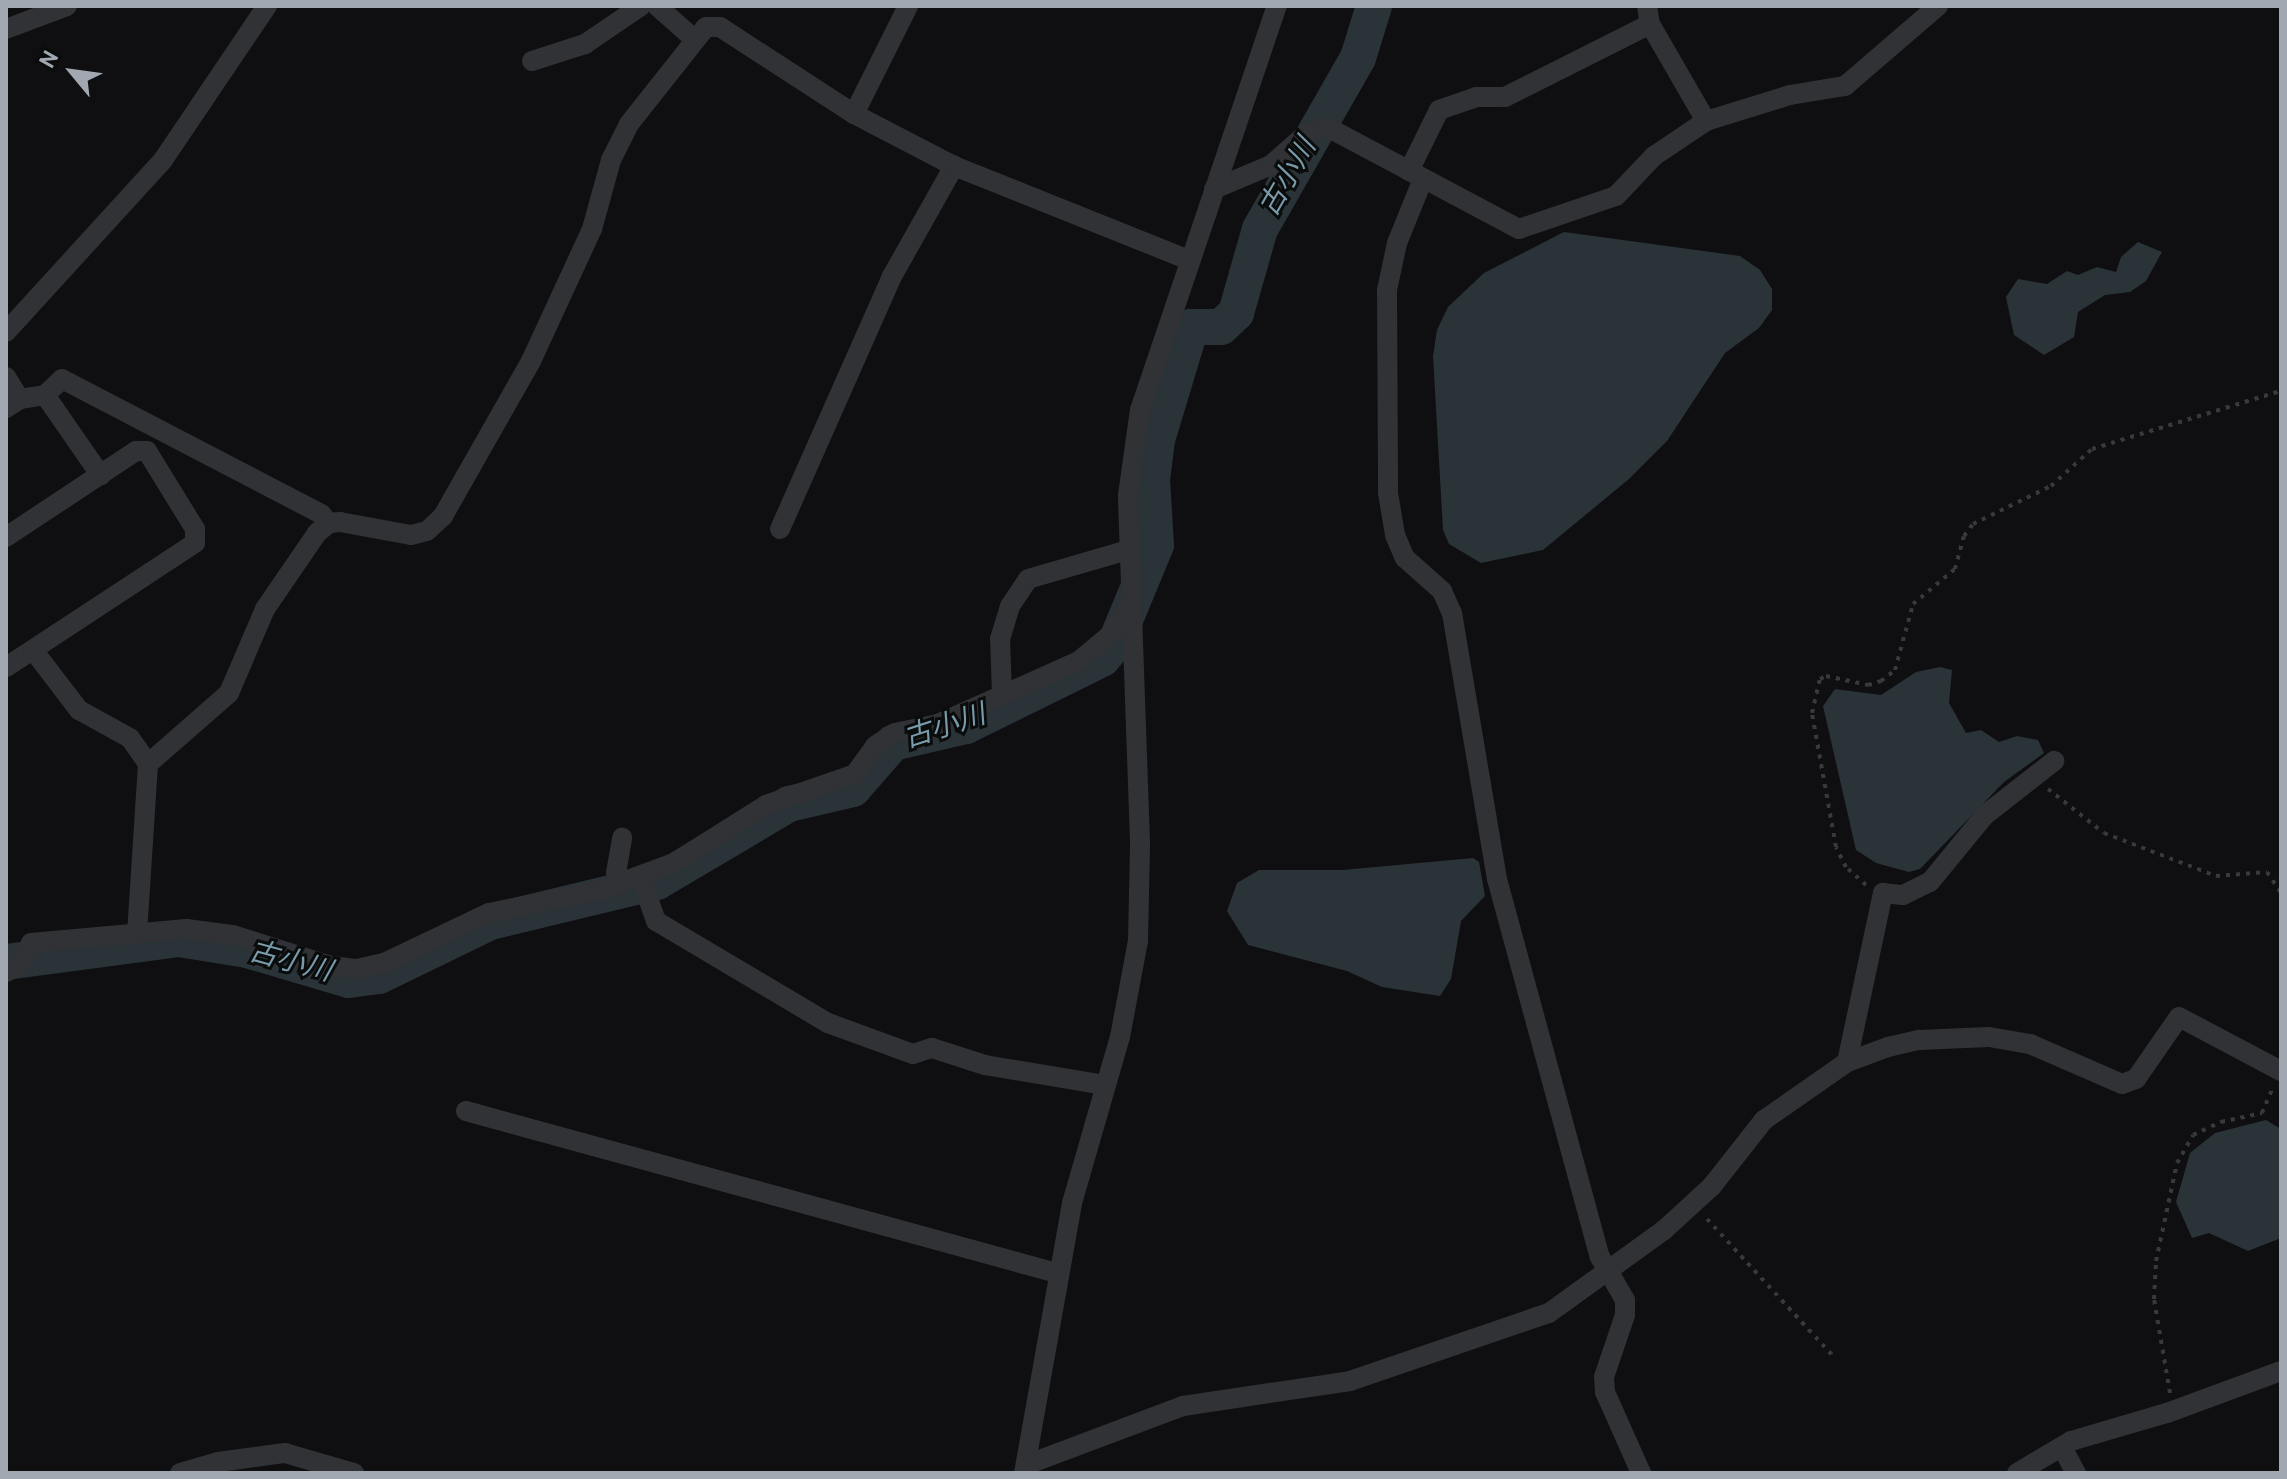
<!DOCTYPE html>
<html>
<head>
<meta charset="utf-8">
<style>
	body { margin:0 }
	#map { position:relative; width:2287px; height:1479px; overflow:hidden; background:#0f0f11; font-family:Overpass,"Noto Sans JP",sans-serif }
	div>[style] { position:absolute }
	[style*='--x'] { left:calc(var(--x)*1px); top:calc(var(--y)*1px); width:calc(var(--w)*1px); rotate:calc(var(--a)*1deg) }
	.water>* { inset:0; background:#2a3338 }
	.river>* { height:36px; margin:-18px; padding:0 18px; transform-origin:18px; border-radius:18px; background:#2a3338 }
	.path>* { height:4px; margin-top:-2px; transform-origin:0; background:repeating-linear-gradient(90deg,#37393c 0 4px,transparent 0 10px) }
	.minor>* { height:20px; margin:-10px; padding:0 10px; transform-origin:10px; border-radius:10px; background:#313235 }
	span { translate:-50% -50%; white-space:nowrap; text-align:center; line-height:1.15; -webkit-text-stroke:6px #0a0b0b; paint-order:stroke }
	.water-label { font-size:28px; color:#799bab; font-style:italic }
	.frame { position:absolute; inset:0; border:8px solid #a1a8b1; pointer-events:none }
	.north { position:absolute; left:32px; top:32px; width:80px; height:80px; -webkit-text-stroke:6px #0a0b0b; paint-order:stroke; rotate:299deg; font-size:22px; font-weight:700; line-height:32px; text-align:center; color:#a1a8b1 }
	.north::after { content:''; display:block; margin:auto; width:28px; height:36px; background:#a1a8b1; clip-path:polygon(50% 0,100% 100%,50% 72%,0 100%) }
</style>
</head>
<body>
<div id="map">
	<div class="water">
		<div style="clip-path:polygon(1564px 232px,1740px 256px,1760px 270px,1772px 289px,1772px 310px,1759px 328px,1725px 353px,1667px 441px,1629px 479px,1543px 550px,1481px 563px,1449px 544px,1443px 530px,1433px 356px,1437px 330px,1448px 307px,1484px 273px)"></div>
		<div style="clip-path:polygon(2138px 242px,2162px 252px,2146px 281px,2130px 292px,2105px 295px,2078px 312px,2074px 337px,2044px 355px,2014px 335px,2006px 297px,2018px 279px,2047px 284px,2067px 271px,2078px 275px,2097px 267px,2116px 272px,2121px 257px)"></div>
		<div style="clip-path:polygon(1940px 667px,1952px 670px,1949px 703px,1966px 733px,1981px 730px,1999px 742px,2017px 736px,2038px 740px,2044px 753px,2004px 782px,1920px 869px,1909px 872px,1876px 863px,1856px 850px,1823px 706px,1835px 689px,1881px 695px,1916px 672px)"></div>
		<div style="clip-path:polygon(1473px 858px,1479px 862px,1485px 896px,1461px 921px,1451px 979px,1440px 996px,1382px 987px,1347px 971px,1248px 945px,1227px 911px,1237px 883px,1259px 870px,1343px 870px)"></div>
		<div style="clip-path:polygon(2266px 1120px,2281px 1129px,2281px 1238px,2248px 1251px,2209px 1233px,2192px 1238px,2176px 1202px,2190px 1153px,2215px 1133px)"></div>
	</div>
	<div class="river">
		<div style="--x:6;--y:962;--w:175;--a:-7.6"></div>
		<div style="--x:179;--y:939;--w:69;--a:9.2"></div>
		<div style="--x:247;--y:950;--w:106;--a:16.4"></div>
		<div style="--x:349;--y:980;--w:30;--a:-8"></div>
		<div style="--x:379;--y:976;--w:123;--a:-25.9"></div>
		<div style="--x:490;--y:922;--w:172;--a:-13.5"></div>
		<div style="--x:657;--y:882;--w:153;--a:-30.6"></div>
		<div style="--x:789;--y:804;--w:66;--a:-13.2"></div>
		<div style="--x:853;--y:789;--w:61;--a:-49"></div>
		<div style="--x:893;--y:743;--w:75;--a:-13.1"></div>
		<div style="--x:966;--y:726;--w:152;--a:-26.2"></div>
		<div style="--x:1102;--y:659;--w:20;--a:-49"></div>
		<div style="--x:1115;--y:644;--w:107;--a:-67.5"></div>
		<div style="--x:1156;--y:545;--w:65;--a:-93.5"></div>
		<div style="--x:1152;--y:480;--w:40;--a:-82.9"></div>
		<div style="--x:1157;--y:440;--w:118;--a:-73.3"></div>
		<div style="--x:1191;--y:327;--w:30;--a:0"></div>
		<div style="--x:1221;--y:327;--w:21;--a:-43"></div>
		<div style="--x:1236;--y:313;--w:87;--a:-74.1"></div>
		<div style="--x:1260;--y:229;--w:197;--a:-60.2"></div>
		<div style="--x:1358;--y:58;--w:54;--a:-72.9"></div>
	</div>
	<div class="path">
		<div style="--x:2048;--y:789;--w:71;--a:38.2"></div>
		<div style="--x:2104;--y:833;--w:120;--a:21"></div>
		<div style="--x:2216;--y:876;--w:51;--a:-4.5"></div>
		<div style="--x:2267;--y:872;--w:25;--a:56"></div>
		<div style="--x:1866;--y:885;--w:27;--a:-138"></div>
		<div style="--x:1846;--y:867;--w:22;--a:-117"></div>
		<div style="--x:1836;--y:847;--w:136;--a:-100.2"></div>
		<div style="--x:1812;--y:713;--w:35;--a:-77"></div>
		<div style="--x:1820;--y:679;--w:7;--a:-27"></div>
		<div style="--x:1826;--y:676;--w:43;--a:12.1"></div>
		<div style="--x:1868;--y:685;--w:14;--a:-17"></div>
		<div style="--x:1881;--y:681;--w:18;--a:-38"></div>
		<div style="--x:1895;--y:670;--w:68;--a:-74.7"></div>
		<div style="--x:1913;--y:604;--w:55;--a:-39.8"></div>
		<div style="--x:1955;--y:569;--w:34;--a:-75"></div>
		<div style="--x:1964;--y:536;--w:15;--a:-53"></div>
		<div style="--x:1973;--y:524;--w:87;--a:-26"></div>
		<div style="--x:2051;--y:486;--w:55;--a:-42.1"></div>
		<div style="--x:2092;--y:449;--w:198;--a:-17.1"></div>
		<div style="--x:1707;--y:1219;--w:185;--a:47.4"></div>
		<div style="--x:2170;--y:1393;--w:95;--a:-99.7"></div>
		<div style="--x:2154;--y:1299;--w:38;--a:-87"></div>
		<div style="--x:2156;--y:1261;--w:100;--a:-77.9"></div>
		<div style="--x:2177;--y:1163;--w:32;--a:-60"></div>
		<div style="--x:2193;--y:1135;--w:31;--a:-25"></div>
		<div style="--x:2221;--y:1122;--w:42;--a:-12.4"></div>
		<div style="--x:2262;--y:1113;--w:28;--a:-67"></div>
	</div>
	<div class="minor">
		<div style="--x:657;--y:6;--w:48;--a:41.6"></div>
		<div style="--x:1647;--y:6;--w:18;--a:81"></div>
		<div style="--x:1650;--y:24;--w:112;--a:60"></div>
		<div style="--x:6;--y:29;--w:65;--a:-20.7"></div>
		<div style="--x:532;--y:61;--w:56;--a:-17.8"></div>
		<div style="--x:585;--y:44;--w:68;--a:-34.2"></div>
		<div style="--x:854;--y:114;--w:121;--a:-63.4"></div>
		<div style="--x:1409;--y:171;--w:68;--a:-63.8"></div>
		<div style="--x:1439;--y:110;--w:39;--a:-19"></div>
		<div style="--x:1476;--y:97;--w:29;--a:0"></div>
		<div style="--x:1505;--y:97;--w:162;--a:-26.7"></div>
		<div style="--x:1423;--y:179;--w:69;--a:112.1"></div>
		<div style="--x:1397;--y:243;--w:48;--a:102"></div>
		<div style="--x:1387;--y:290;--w:203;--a:89.7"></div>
		<div style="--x:1388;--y:493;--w:43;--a:80.5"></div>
		<div style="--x:1395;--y:535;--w:25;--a:67"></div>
		<div style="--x:1405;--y:558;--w:50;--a:41.7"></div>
		<div style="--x:1442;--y:591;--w:24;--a:66"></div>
		<div style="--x:1452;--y:613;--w:270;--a:80.4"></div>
		<div style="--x:1497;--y:879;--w:392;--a:74.8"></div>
		<div style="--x:1600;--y:1257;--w:50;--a:59.8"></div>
		<div style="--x:1625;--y:1300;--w:15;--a:90"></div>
		<div style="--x:1625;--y:1315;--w:65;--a:108.7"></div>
		<div style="--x:1604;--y:1377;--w:15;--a:86"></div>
		<div style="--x:1605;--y:1392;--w:89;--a:66"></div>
		<div style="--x:1214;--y:189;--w:62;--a:-22.8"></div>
		<div style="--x:1271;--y:165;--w:48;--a:-41.6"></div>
		<div style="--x:1307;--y:133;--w:21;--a:-17"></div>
		<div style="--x:1327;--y:127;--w:217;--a:28"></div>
		<div style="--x:1519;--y:229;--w:102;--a:-18.8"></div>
		<div style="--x:1616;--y:196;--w:55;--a:-46.5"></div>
		<div style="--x:1654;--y:156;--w:63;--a:-33.9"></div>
		<div style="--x:1706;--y:121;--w:88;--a:-17.2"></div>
		<div style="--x:1790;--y:95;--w:56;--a:-9.3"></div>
		<div style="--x:1845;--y:86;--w:123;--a:-40.7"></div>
		<div style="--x:6;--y:332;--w:233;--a:-47.6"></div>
		<div style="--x:163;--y:160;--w:186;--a:-56"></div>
		<div style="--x:6;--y:377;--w:26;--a:58"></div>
		<div style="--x:45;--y:395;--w:23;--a:-43"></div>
		<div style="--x:62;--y:379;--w:292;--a:27.5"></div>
		<div style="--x:321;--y:514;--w:12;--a:48"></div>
		<div style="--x:6;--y:408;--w:17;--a:-33"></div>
		<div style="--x:20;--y:399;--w:25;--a:-9"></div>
		<div style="--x:45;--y:395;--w:98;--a:55.3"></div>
		<div style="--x:780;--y:529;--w:274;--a:-66.1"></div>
		<div style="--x:891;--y:278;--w:129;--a:-60.6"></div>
		<div style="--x:6;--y:537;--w:156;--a:-33.5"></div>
		<div style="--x:136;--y:451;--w:11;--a:0"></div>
		<div style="--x:147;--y:451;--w:92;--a:58.4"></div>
		<div style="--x:195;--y:529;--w:14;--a:90"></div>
		<div style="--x:195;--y:543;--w:226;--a:146.7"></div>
		<div style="--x:33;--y:650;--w:76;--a:52.5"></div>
		<div style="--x:79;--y:710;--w:58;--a:28.8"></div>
		<div style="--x:130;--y:738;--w:32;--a:55"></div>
		<div style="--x:148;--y:764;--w:170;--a:93.7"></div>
		<div style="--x:1002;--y:695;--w:56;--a:-92"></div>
		<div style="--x:1000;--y:639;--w:34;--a:-73"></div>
		<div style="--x:1010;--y:606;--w:32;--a:-56"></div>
		<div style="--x:1028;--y:579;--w:104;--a:-16.2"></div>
		<div style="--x:148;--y:764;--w:108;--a:-41.2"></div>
		<div style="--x:229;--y:693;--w:91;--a:-66.8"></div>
		<div style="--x:265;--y:609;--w:92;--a:-55.6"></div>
		<div style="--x:317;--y:533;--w:16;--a:-40"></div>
		<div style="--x:329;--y:523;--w:11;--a:-5"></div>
		<div style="--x:340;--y:522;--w:72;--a:10.4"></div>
		<div style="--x:411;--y:535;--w:16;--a:-14"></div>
		<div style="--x:427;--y:531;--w:22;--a:-43"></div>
		<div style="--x:443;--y:516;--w:178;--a:-60.4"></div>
		<div style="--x:531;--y:361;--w:145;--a:-65.2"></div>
		<div style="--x:592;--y:229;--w:72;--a:-74.6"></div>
		<div style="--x:611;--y:160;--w:40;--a:-63.4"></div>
		<div style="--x:629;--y:124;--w:124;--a:-51.6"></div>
		<div style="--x:706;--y:27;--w:14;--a:0"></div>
		<div style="--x:720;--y:27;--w:160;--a:33"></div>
		<div style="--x:854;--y:114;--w:113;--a:27.5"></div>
		<div style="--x:954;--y:166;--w:253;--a:21.8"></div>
		<div style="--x:640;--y:876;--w:48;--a:70.4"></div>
		<div style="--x:656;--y:921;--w:200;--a:30.7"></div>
		<div style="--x:828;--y:1023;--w:90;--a:20"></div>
		<div style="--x:913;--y:1054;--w:20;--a:-18"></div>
		<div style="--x:932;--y:1048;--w:56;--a:17.8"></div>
		<div style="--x:985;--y:1065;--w:122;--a:9.5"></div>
		<div style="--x:621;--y:884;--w:12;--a:-114"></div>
		<div style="--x:616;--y:873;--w:36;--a:-80"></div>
		<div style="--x:6;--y:972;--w:14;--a:-25"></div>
		<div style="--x:19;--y:966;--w:26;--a:-62"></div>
		<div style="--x:31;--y:943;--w:156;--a:-5.2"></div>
		<div style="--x:186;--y:929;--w:47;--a:7.3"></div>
		<div style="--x:233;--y:935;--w:103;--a:17.6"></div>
		<div style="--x:331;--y:966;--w:26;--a:7"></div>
		<div style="--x:357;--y:969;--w:28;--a:-13"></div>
		<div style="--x:384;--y:963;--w:116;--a:-25.5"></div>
		<div style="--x:489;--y:913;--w:114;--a:-11.6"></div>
		<div style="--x:601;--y:890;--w:78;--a:-20.3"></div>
		<div style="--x:674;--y:863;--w:109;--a:-32.2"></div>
		<div style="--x:766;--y:805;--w:94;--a:-19.2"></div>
		<div style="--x:855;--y:774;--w:34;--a:-54"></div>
		<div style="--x:875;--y:746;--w:24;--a:-33"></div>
		<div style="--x:895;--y:733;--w:44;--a:-11.8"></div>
		<div style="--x:938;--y:724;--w:154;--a:-24.1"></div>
		<div style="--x:1079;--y:661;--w:40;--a:-40"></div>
		<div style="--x:1110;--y:635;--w:36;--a:-56"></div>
		<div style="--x:1847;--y:1062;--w:173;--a:-78"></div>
		<div style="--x:1883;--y:893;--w:20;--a:6"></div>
		<div style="--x:1903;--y:895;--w:30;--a:-26"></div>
		<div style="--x:1930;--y:882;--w:87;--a:-50.6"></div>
		<div style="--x:1985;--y:815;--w:88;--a:-38"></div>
		<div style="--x:466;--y:1111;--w:613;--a:15.33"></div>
		<div style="--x:2062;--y:1447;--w:30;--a:62"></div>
		<div style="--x:1026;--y:1465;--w:168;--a:-20.6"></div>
		<div style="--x:1183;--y:1406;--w:169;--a:-8.5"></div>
		<div style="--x:1350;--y:1381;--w:210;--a:-18.9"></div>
		<div style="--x:1549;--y:1313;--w:142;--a:-35.8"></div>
		<div style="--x:1664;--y:1230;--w:65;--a:-42.5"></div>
		<div style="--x:1712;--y:1186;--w:84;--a:-51.8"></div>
		<div style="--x:1764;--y:1120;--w:101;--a:-34.9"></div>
		<div style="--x:1847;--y:1062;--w:44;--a:-20.1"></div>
		<div style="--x:1888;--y:1047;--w:32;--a:-13"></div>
		<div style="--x:1919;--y:1040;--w:70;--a:-2.5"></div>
		<div style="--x:1989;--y:1037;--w:42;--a:9.7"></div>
		<div style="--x:2030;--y:1044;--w:100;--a:23.5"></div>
		<div style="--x:2122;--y:1084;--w:15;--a:-20"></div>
		<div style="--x:2136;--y:1079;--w:75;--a:-55.3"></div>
		<div style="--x:2179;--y:1017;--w:115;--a:27.9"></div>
		<div style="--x:180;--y:1473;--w:40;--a:-16"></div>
		<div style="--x:218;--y:1462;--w:68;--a:-7.7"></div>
		<div style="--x:285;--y:1453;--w:72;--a:16.2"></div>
		<div style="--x:1024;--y:1473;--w:274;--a:-79.9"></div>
		<div style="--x:1072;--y:1203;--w:173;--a:-73.9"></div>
		<div style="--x:1120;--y:1037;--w:98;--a:-79.4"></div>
		<div style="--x:1138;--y:941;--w:99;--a:-88.8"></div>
		<div style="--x:1140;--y:842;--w:347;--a:-92"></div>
		<div style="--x:1128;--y:495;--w:86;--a:-82"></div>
		<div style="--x:1140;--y:410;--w:427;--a:-71.3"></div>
		<div style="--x:2017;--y:1473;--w:63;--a:-30.7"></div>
		<div style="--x:2071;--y:1441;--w:100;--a:-16.3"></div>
		<div style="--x:2167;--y:1413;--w:121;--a:-20.2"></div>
	</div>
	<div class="water-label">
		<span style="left:1289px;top:178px;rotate:-60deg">古小川</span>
		<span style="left:945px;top:728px;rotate:-18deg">古小川</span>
		<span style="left:290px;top:963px;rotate:15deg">古小川</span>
	</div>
	<div class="frame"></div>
	<div class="north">N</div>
</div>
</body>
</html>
